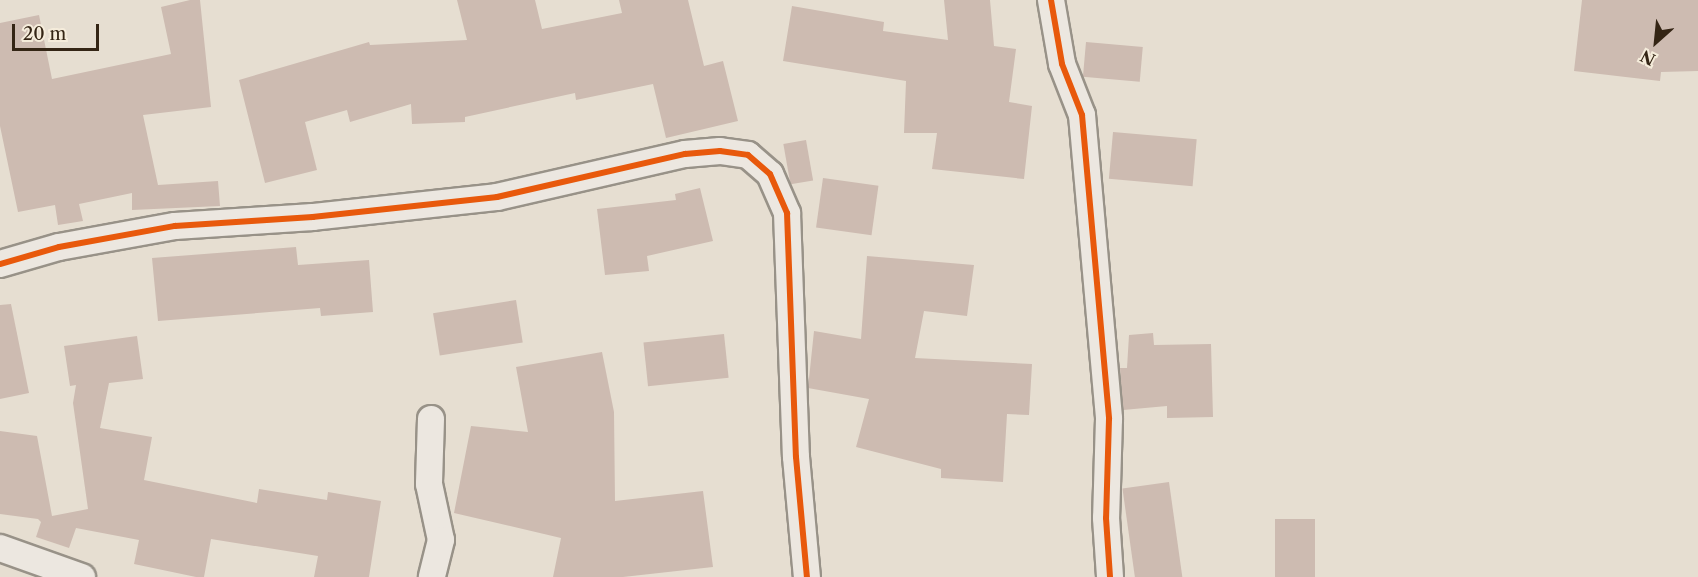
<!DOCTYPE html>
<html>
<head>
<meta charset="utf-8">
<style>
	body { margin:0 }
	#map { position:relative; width:1698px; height:577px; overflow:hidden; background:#e6ded1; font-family:"Libre Caslon Text",serif }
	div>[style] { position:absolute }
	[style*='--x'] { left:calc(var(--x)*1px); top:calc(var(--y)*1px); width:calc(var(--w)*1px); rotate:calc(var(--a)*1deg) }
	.building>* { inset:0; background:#cdbbb1; transform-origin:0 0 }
	.roads { filter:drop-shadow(2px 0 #989288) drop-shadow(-2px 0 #989288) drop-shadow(0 2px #989288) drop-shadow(0 -2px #989288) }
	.street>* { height:26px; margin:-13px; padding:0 13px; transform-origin:13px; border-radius:13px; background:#ece7e0 }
	.cycleway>* { height:6px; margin:-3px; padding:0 3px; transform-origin:3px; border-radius:3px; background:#e8590c }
	span { translate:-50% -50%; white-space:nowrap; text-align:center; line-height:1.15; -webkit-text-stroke:4.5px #f5ecdb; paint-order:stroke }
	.north { position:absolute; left:1626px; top:12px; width:60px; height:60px; -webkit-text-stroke:4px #f5ecdb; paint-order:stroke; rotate:207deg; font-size:16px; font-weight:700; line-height:24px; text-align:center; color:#342515 }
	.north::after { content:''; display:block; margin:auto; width:21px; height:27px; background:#342515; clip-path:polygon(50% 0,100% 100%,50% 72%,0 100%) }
	.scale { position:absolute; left:12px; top:24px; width:87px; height:27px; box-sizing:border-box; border:3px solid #342515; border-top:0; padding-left:8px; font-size:18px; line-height:21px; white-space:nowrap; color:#342515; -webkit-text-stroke:4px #f5ecdb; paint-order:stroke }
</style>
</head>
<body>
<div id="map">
	<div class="building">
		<div style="clip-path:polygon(190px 0,200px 0,211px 107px,143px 115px,158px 185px,218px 181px,220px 206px,132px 210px,132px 193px,79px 204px,83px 221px,58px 225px,55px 205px,18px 212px,0 126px,0 23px,39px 15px,52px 79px,171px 54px,161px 7px)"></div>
		<div style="clip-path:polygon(457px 0,535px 0,542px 29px,622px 13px,619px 0,688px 0,704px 66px,723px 61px,738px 121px,666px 138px,653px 84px,576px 100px,575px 93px,465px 117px,465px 122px,412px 124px,411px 104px,350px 122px,347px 110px,305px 122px,317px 170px,265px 183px,239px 80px,369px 42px,370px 45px,467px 40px)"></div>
		<div style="clip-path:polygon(944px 0,990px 0,994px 46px,1016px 49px,1009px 102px,1032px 106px,1024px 179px,932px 169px,937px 133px,904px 133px,906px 81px,783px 61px,792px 6px,884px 22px,883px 31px,948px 40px)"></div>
		<div style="clip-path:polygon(1582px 0,1698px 0,1698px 71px,1661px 72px,1660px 81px,1574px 71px)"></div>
		<div style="left:1086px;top:42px;width:57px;height:35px;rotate:5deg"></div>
		<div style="left:1113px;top:132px;width:84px;height:47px;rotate:5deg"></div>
		<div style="left:806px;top:140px;width:41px;height:23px;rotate:80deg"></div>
		<div style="left:823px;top:178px;width:56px;height:50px;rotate:8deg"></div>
		<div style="clip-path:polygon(700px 188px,713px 241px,647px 256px,649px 271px,605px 275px,597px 209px,676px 200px,675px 194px)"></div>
		<div style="clip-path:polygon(296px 247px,298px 265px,369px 260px,373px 312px,321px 316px,320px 308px,158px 321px,152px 258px)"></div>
		<div style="clip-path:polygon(867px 256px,974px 265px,967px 316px,924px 311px,915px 358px,1032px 364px,1029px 415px,1007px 414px,1003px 482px,941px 478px,941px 469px,856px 447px,869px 399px,808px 388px,814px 331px,861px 339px)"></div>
		<div style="left:516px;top:300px;width:43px;height:84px;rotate:81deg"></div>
		<div style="clip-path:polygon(11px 304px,29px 393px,0 399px,0 305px)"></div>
		<div style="clip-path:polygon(1153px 333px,1154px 345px,1211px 344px,1213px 417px,1167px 418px,1167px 406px,1123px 410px,1120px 368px,1127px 368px,1129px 335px)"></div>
		<div style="left:724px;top:334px;width:44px;height:81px;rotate:84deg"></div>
		<div style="clip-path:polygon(137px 336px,143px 379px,109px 383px,100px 428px,152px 437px,144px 480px,257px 503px,259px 489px,327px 500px,328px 492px,381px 501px,369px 577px,314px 577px,318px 556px,211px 539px,204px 577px,196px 577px,134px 564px,139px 540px,76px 528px,69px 548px,36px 537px,41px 522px,38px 519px,0 514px,0 431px,37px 436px,52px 516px,88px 509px,73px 403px,76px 385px,70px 386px,64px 346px)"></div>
		<div style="clip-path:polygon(602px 352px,614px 412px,615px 501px,703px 491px,713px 567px,623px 577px,553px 577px,561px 538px,454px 513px,471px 426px,528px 432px,516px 367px)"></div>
		<div style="left:1169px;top:482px;width:96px;height:47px;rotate:82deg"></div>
		<div style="left:1275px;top:519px;width:40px;height:58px"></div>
	</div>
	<div class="roads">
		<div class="street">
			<div style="--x:1051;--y:0;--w:65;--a:80.2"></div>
			<div style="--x:1062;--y:64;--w:55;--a:68.6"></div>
			<div style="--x:1082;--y:115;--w:305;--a:84.9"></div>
			<div style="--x:1109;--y:419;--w:99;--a:91.7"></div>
			<div style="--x:1106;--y:518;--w:59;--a:86.1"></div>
			<div style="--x:0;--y:264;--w:61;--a:-16.1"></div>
			<div style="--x:59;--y:247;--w:118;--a:-10.3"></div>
			<div style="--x:175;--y:226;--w:138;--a:-3.7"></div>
			<div style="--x:313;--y:217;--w:185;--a:-6.2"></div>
			<div style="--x:497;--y:197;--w:193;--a:-12.9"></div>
			<div style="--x:685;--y:154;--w:35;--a:-5"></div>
			<div style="--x:720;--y:151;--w:28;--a:8"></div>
			<div style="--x:748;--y:155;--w:29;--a:41"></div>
			<div style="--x:770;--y:174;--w:43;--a:66.4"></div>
			<div style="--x:787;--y:213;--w:244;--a:87.9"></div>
			<div style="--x:796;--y:457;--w:121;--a:84.8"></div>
			<div style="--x:431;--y:419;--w:65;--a:91.8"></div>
			<div style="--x:429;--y:484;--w:57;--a:77.9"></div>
			<div style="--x:441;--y:540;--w:38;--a:104"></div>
			<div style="--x:0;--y:548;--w:87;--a:19.5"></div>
		</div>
	</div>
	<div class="cycleway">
		<div style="--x:1051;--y:0;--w:65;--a:80.2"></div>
		<div style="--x:1062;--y:64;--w:55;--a:68.6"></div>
		<div style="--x:1082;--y:115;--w:305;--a:84.9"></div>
		<div style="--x:1109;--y:419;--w:99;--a:91.7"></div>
		<div style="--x:1106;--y:518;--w:59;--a:86.1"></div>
		<div style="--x:0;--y:264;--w:61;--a:-16.1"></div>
		<div style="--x:59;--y:247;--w:118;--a:-10.3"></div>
		<div style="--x:175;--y:226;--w:138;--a:-3.7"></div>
		<div style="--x:313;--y:217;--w:185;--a:-6.2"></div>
		<div style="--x:497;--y:197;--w:193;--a:-12.9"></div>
		<div style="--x:685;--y:154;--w:35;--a:-5"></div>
		<div style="--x:720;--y:151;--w:28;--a:8"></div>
		<div style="--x:748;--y:155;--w:29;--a:41"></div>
		<div style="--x:770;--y:174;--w:43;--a:66.4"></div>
		<div style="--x:787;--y:213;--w:244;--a:87.9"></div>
		<div style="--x:796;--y:457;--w:121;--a:84.8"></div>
	</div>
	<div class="north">N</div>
	<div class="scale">20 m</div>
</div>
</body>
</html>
